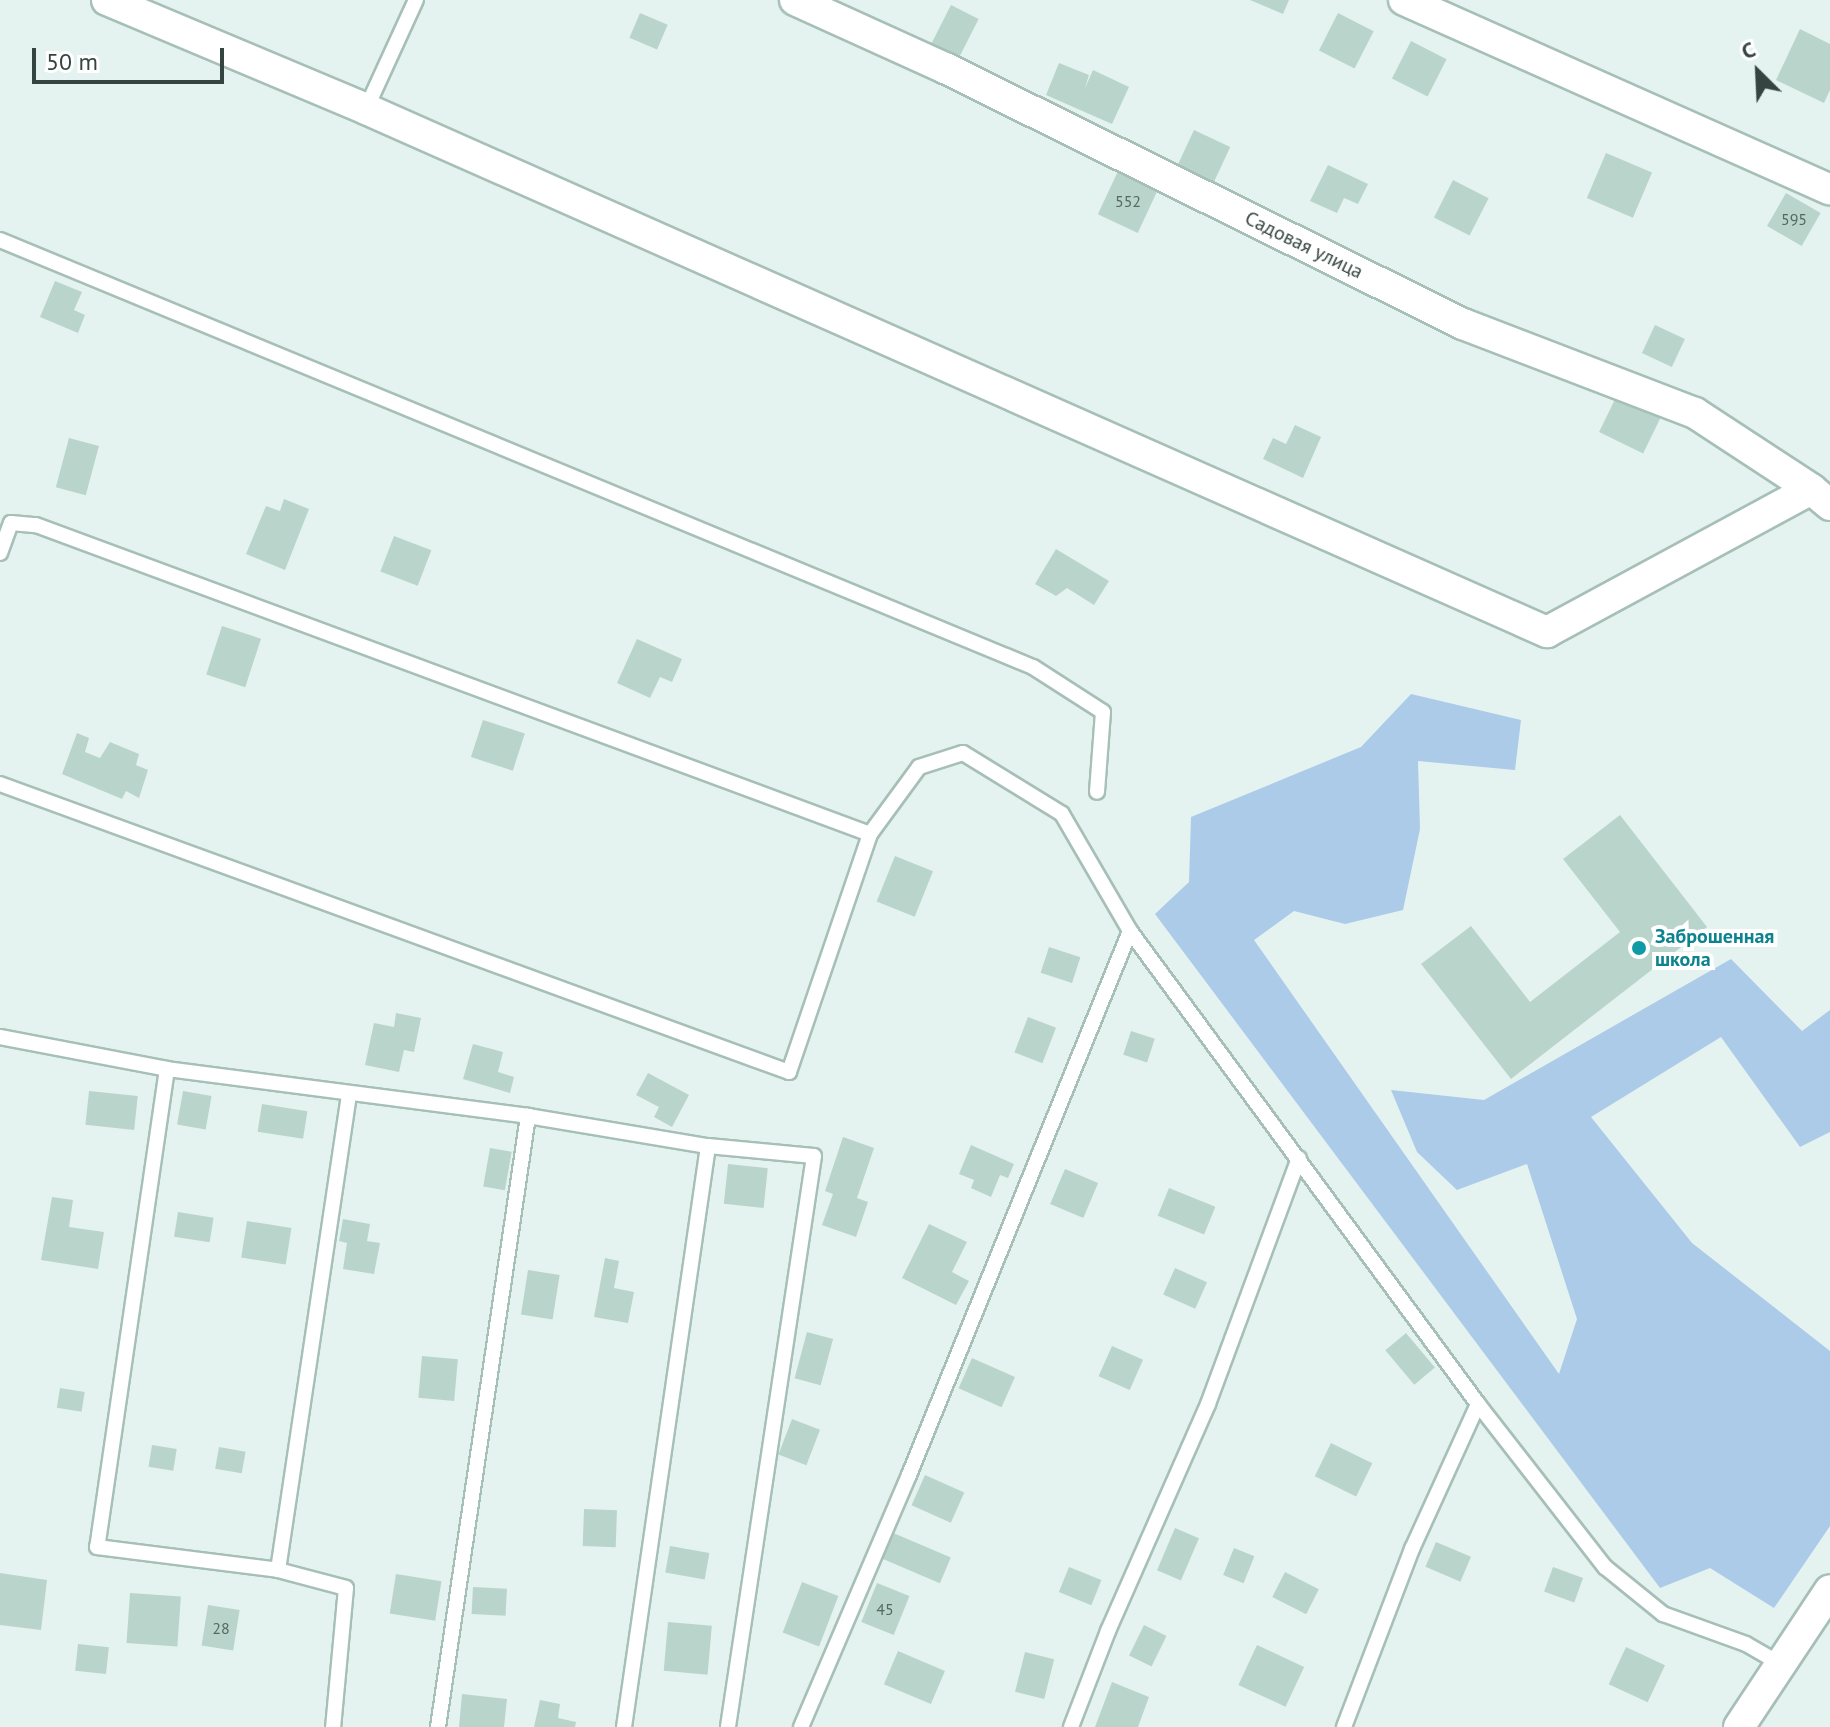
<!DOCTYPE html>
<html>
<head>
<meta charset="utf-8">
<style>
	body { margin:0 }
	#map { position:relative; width:1830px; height:1727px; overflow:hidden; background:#e4f3ef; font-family:"PT Sans",sans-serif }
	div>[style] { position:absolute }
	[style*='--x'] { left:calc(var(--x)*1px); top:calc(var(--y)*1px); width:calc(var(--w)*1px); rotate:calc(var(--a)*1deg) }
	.green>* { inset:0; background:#abcbe9 }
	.building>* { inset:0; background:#b9d5cb; transform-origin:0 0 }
	.roads { filter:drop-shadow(2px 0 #a6bfb7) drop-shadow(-2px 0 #a6bfb7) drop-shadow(0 2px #a6bfb7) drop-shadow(0 -2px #a6bfb7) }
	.lane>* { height:14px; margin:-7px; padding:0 7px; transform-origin:7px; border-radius:7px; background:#fff }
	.street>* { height:30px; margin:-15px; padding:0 15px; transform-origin:15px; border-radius:15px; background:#fff }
	.dots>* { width:22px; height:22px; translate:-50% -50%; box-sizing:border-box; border:4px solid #fff; border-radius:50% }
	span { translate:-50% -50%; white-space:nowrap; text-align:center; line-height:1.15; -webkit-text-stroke:8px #fff; paint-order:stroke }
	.number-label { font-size:16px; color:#556962 }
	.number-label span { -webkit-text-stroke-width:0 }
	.street-label { font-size:20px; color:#34453f }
	.culture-label { font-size:20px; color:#0d838f; font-weight:700 }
	.left { translate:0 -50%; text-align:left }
	.north { position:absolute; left:1718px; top:32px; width:80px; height:80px; -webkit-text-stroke:6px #fff; paint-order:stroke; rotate:336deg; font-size:22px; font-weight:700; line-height:32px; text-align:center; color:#34453f }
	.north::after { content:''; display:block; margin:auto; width:28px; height:36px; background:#34453f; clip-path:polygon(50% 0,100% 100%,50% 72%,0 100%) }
	.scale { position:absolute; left:32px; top:48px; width:192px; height:36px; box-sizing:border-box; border:4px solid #34453f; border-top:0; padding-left:10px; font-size:24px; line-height:28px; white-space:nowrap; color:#34453f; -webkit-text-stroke:6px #fff; paint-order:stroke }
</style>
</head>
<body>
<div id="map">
	<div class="green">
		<div style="clip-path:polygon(1411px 694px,1521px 720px,1515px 770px,1418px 761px,1420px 829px,1403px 910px,1345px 924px,1294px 911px,1254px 940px,1559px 1374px,1577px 1319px,1527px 1164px,1457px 1190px,1417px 1152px,1391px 1090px,1484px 1100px,1731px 959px,1802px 1031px,1830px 1010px,1830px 1132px,1800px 1147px,1721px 1037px,1591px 1117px,1692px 1243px,1830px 1351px,1830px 1526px,1774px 1608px,1710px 1568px,1660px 1588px,1155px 914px,1189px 882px,1191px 817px,1361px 747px)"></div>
	</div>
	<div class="building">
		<div style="clip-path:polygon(1250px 0,1289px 0,1283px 14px)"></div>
		<div style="left:951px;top:5px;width:31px;height:47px;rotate:27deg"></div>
		<div style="left:640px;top:13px;width:30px;height:27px;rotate:23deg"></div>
		<div style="left:1338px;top:13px;width:40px;height:42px;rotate:27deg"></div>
		<div style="clip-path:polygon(1800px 29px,1830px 44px,1830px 90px,1824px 103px,1776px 80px)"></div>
		<div style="left:1411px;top:41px;width:40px;height:42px;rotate:27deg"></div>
		<div style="clip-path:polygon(1059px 63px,1089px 75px,1085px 88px,1093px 70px,1129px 87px,1112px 124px,1046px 95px)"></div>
		<div style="left:1194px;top:130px;width:40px;height:42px;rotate:25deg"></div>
		<div style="left:1606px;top:153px;width:50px;height:49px;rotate:23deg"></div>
		<div style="clip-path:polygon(1328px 165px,1368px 184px,1358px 204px,1344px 198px,1337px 213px,1310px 201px)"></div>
		<div style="left:1119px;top:169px;width:44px;height:50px;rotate:25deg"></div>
		<div style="left:1453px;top:180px;width:40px;height:42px;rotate:27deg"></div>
		<div style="left:1786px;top:193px;width:40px;height:38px;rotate:30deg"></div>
		<div style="clip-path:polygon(55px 281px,82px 292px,74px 310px,85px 315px,78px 333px,40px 317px)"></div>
		<div style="left:1655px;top:325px;width:33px;height:31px;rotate:25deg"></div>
		<div style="left:1621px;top:387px;width:49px;height:50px;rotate:26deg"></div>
		<div style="clip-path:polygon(1295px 425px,1321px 437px,1303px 478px,1263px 459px,1273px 438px,1286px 444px)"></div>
		<div style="left:69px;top:438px;width:31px;height:51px;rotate:15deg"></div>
		<div style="clip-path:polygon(284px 499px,309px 509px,285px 570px,246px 554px,266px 506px,280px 511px)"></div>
		<div style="left:394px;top:536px;width:40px;height:38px;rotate:21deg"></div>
		<div style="clip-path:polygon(1056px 549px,1109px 581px,1094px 605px,1067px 588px,1056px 596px,1035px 584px)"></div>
		<div style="left:222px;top:626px;width:41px;height:51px;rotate:18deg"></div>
		<div style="clip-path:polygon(637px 639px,682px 659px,672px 682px,660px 677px,650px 698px,617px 683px)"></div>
		<div style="left:483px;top:720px;width:44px;height:39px;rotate:18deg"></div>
		<div style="clip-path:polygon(77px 733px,89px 738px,85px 752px,100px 758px,110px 742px,139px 754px,136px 765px,148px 770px,139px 798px,126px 791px,122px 799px,62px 774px)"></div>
		<div style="clip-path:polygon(1620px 815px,1707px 927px,1511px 1079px,1421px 964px,1471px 926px,1530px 1002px,1620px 932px,1563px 859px)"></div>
		<div style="left:895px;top:856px;width:41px;height:49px;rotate:22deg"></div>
		<div style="left:1049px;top:947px;width:33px;height:27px;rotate:18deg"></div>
		<div style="clip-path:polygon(396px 1013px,421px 1018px,414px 1052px,404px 1050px,399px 1072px,365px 1065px,374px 1023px,394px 1027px)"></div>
		<div style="left:1028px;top:1017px;width:30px;height:38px;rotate:21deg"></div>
		<div style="left:1131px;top:1031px;width:25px;height:25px;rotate:18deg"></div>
		<div style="clip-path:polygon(473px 1044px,503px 1052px,498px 1072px,514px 1077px,510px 1093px,463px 1079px)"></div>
		<div style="clip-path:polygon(648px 1073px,689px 1095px,672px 1127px,654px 1117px,659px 1107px,636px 1095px)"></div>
		<div style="left:89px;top:1091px;width:49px;height:34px;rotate:6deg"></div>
		<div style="left:183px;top:1091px;width:29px;height:34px;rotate:10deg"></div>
		<div style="left:262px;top:1104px;width:46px;height:28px;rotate:9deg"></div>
		<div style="clip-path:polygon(843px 1137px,874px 1148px,857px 1198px,868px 1202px,856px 1237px,822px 1225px,833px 1194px,825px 1191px)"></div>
		<div style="clip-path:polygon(971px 1145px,1014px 1164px,1008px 1178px,1000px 1175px,991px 1197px,971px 1188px,974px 1180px,959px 1174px)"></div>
		<div style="left:490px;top:1148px;width:22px;height:39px;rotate:10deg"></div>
		<div style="left:728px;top:1164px;width:40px;height:40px;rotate:6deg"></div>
		<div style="left:1065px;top:1169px;width:36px;height:38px;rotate:23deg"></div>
		<div style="left:1169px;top:1188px;width:50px;height:30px;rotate:22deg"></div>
		<div style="clip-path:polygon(52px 1197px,73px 1200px,69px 1227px,104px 1232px,98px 1269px,41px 1260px)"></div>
		<div style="left:178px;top:1212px;width:36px;height:25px;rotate:9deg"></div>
		<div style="clip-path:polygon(343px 1219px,370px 1224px,367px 1241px,380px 1243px,374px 1274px,343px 1269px,347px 1243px,339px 1241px)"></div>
		<div style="left:247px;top:1221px;width:45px;height:37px;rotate:9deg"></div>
		<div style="clip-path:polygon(929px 1224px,967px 1242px,952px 1272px,969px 1281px,956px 1305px,902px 1278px)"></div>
		<div style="clip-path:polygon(605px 1258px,619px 1261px,614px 1288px,634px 1292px,628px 1323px,594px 1317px)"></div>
		<div style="left:1175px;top:1268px;width:35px;height:29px;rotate:24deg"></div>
		<div style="left:528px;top:1270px;width:32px;height:45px;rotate:9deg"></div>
		<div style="left:807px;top:1332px;width:27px;height:48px;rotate:15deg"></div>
		<div style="left:1406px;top:1333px;width:45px;height:27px;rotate:50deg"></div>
		<div style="left:1112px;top:1346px;width:34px;height:33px;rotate:24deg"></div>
		<div style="left:422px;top:1356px;width:36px;height:42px;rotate:5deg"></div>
		<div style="left:972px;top:1358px;width:47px;height:33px;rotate:24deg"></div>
		<div style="left:60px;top:1388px;width:25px;height:20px;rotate:9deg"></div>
		<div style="left:792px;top:1419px;width:30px;height:38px;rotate:21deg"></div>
		<div style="left:1331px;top:1443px;width:46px;height:37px;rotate:26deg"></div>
		<div style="left:152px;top:1445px;width:25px;height:22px;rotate:9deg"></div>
		<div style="left:219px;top:1447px;width:27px;height:22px;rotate:10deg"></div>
		<div style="left:925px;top:1475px;width:43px;height:33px;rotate:24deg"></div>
		<div style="left:584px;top:1509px;width:33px;height:37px;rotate:2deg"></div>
		<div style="left:1175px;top:1528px;width:26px;height:46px;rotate:23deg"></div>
		<div style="left:891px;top:1532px;width:65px;height:28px;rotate:23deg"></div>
		<div style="left:1436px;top:1542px;width:38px;height:27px;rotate:23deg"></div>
		<div style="left:670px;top:1546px;width:40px;height:27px;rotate:10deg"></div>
		<div style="left:1234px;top:1548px;width:22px;height:29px;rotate:22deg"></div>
		<div style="left:1069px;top:1567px;width:35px;height:27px;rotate:22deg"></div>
		<div style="left:1553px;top:1567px;width:32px;height:26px;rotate:20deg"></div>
		<div style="left:1285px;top:1572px;width:38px;height:28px;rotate:27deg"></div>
		<div style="clip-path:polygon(0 1573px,47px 1580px,41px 1630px,0 1625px)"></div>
		<div style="left:396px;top:1574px;width:46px;height:40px;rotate:9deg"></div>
		<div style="left:802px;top:1582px;width:39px;height:54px;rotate:21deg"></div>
		<div style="left:877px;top:1583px;width:35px;height:42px;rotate:22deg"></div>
		<div style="left:473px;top:1587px;width:34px;height:27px;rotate:3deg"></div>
		<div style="left:130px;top:1593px;width:51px;height:50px;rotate:4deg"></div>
		<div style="left:208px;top:1605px;width:32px;height:41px;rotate:9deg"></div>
		<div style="left:668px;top:1622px;width:44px;height:49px;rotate:5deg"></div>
		<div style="left:1144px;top:1625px;width:25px;height:34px;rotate:26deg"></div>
		<div style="left:78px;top:1644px;width:31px;height:27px;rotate:6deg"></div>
		<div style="left:1257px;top:1645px;width:52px;height:44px;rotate:25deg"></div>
		<div style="left:1626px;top:1647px;width:43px;height:41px;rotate:25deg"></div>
		<div style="left:898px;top:1651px;width:51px;height:36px;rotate:23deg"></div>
		<div style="left:1025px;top:1652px;width:30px;height:41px;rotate:14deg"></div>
		<div style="clip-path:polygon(1112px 1682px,1149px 1697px,1138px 1727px,1095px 1727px)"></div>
		<div style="clip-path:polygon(462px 1694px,507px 1699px,504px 1727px,459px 1727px)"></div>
		<div style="clip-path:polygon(540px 1700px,560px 1704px,558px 1718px,576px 1722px,575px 1727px,534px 1727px)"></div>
	</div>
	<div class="roads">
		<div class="lane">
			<div style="--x:366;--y:109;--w:120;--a:-65.4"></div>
			<div style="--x:0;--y:240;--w:1118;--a:22.46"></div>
			<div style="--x:1033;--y:667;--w:83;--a:32.7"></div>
			<div style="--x:1103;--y:712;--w:80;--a:94.3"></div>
			<div style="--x:0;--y:553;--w:32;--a:-70"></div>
			<div style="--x:11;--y:523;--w:25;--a:5"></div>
			<div style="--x:36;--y:525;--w:889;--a:20.33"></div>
			<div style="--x:0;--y:784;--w:840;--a:20.05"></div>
			<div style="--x:789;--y:1072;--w:251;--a:-71.2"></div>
			<div style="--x:870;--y:834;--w:83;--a:-53.8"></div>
			<div style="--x:919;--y:767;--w:46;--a:-17.7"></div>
			<div style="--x:963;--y:753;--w:116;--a:31.6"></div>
			<div style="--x:1062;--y:814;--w:135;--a:59.8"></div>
			<div style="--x:1130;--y:931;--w:587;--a:53.66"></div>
			<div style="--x:1478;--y:1404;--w:207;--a:52.1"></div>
			<div style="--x:1605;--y:1567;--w:75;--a:39"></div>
			<div style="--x:1663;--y:1614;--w:88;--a:19.9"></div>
			<div style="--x:1746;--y:1644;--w:39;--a:30"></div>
			<div style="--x:0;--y:1037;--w:170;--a:10.8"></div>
			<div style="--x:167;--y:1069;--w:364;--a:7.4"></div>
			<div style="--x:528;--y:1116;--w:182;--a:9.5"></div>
			<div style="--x:708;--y:1146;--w:106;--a:5.4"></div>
			<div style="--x:814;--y:1156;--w:577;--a:98.57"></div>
			<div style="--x:167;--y:1069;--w:483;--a:98.3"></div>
			<div style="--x:97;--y:1547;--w:182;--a:7.2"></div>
			<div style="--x:278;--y:1570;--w:70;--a:14.8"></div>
			<div style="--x:346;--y:1588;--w:140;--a:95.3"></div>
			<div style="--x:278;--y:1570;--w:481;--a:-81.5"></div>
			<div style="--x:438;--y:1727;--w:618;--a:-81.62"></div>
			<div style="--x:624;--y:1727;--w:587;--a:-81.77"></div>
			<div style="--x:801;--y:1727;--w:274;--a:-66.8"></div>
			<div style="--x:909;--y:1475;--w:587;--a:-67.89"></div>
			<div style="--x:1071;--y:1727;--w:103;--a:-68.9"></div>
			<div style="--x:1108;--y:1631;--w:248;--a:-66.2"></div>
			<div style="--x:1208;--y:1404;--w:262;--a:-69.7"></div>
			<div style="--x:1344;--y:1727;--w:191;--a:-69.1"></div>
			<div style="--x:1412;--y:1549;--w:159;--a:-65.5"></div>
		</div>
		<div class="street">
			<div style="--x:107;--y:0;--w:281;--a:22.8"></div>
			<div style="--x:366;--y:109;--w:1292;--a:23.89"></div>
			<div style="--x:1547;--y:632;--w:300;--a:-28.4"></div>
			<div style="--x:1811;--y:489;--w:25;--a:40"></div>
			<div style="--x:795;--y:0;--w:165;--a:24.4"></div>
			<div style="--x:945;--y:68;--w:578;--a:26.3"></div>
			<div style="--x:1463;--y:324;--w:248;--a:21"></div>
			<div style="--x:1695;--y:413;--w:139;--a:33.2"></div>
			<div style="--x:1404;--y:0;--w:466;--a:24"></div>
			<div style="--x:1739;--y:1727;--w:164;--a:-56.4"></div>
		</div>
	</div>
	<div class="dots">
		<div style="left:1639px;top:948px;background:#0f9aa8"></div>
	</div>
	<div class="number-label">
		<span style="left:1128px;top:201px">552</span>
		<span style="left:1794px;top:219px">595</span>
		<span style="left:885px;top:1609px">45</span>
		<span style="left:221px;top:1628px">28</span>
	</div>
	<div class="street-label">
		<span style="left:1304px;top:245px;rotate:26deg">Садовая улица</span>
	</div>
	<div class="culture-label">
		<span class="left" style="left:1655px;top:948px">Заброшенная<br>школа</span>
	</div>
	<div class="north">С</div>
	<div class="scale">50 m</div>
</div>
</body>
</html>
